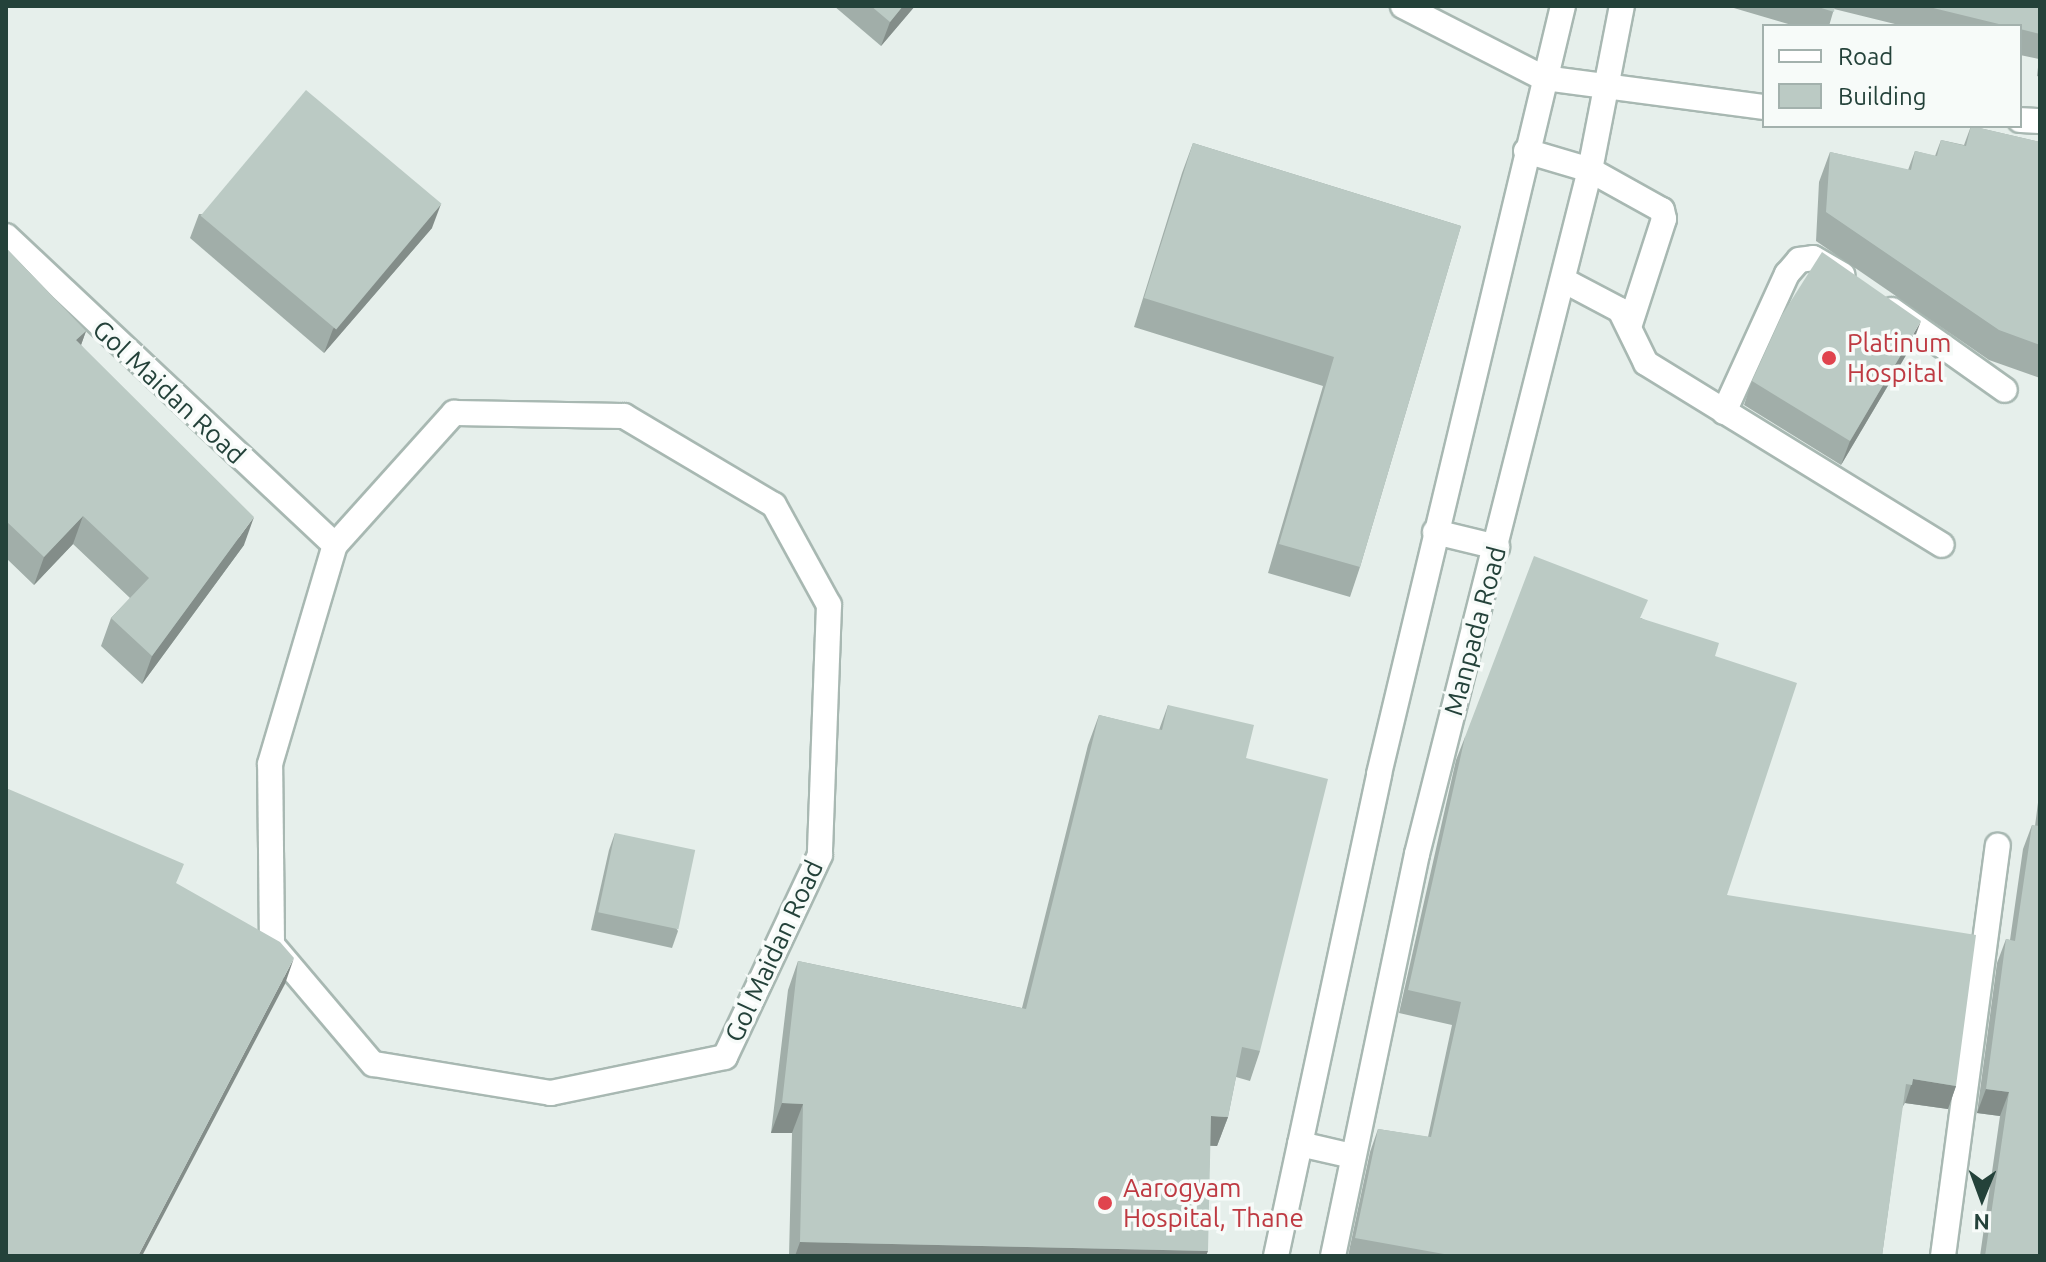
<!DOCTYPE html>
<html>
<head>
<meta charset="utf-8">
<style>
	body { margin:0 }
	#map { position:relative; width:2046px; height:1262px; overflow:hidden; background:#e6efeb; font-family:Ubuntu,sans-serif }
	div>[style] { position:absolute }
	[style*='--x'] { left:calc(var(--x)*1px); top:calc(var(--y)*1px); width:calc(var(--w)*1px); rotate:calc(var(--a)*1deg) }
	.roads { filter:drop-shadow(2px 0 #a8b8b2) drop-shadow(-2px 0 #a8b8b2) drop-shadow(0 2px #a8b8b2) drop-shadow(0 -2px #a8b8b2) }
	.street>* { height:24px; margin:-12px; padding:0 12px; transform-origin:12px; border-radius:12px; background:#fff }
	.secondary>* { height:24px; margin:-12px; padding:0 12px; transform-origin:12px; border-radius:12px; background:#fff }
	.wall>* { inset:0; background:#a1aea9 }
	.shaded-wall>* { inset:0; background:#838d89 }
	.building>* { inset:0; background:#bbcac4; transform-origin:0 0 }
	.dots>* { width:22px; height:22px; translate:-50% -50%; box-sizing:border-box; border:4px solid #f7fbf9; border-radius:50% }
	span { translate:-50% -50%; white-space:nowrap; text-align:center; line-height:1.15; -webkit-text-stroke:7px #f7fbf9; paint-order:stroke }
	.health-label { font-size:26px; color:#be3a42 }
	.left { translate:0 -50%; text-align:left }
	.street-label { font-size:26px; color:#24423a }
	.frame { position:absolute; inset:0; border:8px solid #24423a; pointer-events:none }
	.legend { position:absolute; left:1762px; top:24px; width:260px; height:104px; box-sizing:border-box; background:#f7fbf9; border:2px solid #a3b1ad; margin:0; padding:10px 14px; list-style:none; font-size:24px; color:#24423a }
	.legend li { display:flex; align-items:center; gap:16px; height:40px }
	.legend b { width:40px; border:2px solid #a3b1ad }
	.north { position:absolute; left:1942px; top:1158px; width:80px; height:80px; -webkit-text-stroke:6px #f7fbf9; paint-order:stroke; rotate:181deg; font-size:22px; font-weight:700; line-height:32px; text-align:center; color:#24423a }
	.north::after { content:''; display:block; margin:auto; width:28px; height:36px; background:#24423a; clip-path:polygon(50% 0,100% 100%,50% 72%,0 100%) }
</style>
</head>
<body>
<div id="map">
	<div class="roads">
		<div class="street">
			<div style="--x:1526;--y:151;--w:67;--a:16.5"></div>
			<div style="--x:1590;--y:170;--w:82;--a:29.1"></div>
			<div style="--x:1662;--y:210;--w:9;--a:77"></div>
			<div style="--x:1664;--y:219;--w:110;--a:107.9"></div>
			<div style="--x:6;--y:236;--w:451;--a:43.2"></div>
			<div style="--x:1563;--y:280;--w:64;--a:27.8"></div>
			<div style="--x:1620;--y:310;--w:59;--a:63.9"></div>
			<div style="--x:1646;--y:363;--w:347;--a:31.6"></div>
			<div style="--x:1892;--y:310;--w:138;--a:35.3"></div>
			<div style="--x:1724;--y:412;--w:152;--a:-65.5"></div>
			<div style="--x:1787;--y:274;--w:18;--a:-49"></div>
			<div style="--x:1799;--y:260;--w:14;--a:-8"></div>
			<div style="--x:1813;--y:258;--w:34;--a:30"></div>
			<div style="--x:454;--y:413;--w:170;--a:1"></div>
			<div style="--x:624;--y:416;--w:174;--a:30.7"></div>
			<div style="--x:774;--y:505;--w:114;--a:61.2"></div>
			<div style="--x:829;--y:605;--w:250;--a:92.1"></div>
			<div style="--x:820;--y:855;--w:223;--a:115.2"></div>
			<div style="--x:725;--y:1057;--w:178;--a:168.3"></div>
			<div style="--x:551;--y:1093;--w:180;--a:-170.7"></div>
			<div style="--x:373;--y:1064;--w:156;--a:-130.3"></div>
			<div style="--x:272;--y:945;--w:181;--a:-90.6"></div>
			<div style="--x:270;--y:764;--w:228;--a:-73.5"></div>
			<div style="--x:335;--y:545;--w:178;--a:-48"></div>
			<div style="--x:1943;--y:1256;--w:414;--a:-82.4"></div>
		</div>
		<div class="secondary">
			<div style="--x:1403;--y:6;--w:158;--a:27.1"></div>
			<div style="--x:1544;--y:78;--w:222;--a:7.5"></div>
			<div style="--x:2020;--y:120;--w:20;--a:3"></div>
			<div style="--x:1435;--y:532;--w:64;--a:13.6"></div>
			<div style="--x:1300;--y:1144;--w:53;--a:13"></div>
			<div style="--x:1276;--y:1256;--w:493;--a:-77.9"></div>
			<div style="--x:1379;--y:774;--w:790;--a:-76.53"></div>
			<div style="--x:1333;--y:1256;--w:411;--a:-78.2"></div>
			<div style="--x:1417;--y:854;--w:706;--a:-75.81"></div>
			<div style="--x:1590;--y:170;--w:167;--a:-79"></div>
		</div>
	</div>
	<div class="wall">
		<div style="clip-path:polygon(834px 6px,915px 6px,881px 46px)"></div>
		<div style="clip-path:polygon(1727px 6px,2040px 6px,2040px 77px,2037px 76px,2039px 59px,2020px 55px,2020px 26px,1903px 26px,1834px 9px,1829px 26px,1795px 26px)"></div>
		<div style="clip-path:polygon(1971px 126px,2040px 142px,2040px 378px,1989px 360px,1816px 241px,1819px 182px,1830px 152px,1908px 170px,1915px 151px,1935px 156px,1941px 140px,1964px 145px)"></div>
		<div style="clip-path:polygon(1193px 143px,1461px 226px,1360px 567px,1350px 597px,1268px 573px,1323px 386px,1134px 327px,1182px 173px)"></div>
		<div style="clip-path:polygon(199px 214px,432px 228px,324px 353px,190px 238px)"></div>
		<div style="clip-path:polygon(6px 248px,86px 331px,81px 345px,244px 545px,142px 684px,101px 646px,111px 618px,130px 598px,73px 544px,34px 585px,6px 558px)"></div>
		<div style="clip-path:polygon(1912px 345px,1841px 465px,1744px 405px,1752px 381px)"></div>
		<div style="clip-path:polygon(1641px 618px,1715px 656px,1727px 895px,1956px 1086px,1948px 1109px,1905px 1103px,1902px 1108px,1882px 1256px,1348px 1256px,1370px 1152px,1378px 1129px,1428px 1137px,1452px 1025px,1399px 1013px,1456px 760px,1465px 737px)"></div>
		<div style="clip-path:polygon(1168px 705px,1246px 758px,1260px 1051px,1250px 1081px,1236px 1077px,1228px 1117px,1217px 1146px,1210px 1146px,1206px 1256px,789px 1256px,792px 1133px,771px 1133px,788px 990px,798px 961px,1022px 1008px,1088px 745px,1099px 715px,1159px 730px)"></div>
		<div style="clip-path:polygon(2040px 787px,2040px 1256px,1980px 1256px,2000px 1116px,1977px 1113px,1997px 963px,2006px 939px,2010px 940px,2023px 849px,2032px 825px,2035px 826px)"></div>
		<div style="clip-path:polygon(615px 833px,678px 931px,672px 948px,591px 930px,609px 850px)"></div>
	</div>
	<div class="shaded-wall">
		<div style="clip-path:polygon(903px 6px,915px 6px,881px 46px,890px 22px)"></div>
		<div style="clip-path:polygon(441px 204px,432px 228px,324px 353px,333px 329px)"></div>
		<div style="clip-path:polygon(1921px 321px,1912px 345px,1841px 465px,1850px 441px)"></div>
		<div style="clip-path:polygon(86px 331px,76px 359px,76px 340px)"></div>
		<div style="clip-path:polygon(83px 516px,73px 544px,34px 585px,44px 557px)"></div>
		<div style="clip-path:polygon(254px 517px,244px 545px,142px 684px,152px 656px)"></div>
		<div style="clip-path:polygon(294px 958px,285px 984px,142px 1256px,138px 1256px)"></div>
		<div style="clip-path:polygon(1913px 1079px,1956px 1086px,1948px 1109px,1905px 1103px)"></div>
		<div style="clip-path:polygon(1986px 1089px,2009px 1092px,2000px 1116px,1977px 1113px)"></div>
		<div style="clip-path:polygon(782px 1103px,803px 1104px,792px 1133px,771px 1133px)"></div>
		<div style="clip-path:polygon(1211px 1116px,1228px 1117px,1217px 1146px,1200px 1145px)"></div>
		<div style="clip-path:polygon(800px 1242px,1208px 1251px,1206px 1256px,795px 1256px)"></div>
	</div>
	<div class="building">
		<div style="clip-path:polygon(871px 6px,903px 6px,890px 22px)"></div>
		<div style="clip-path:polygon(1815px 6px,1835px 6px,1834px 12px)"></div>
		<div style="clip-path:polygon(1925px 6px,2040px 6px,2040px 34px,2020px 29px,2020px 26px,2007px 26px)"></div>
		<div style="left:306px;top:90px;width:177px;height:164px;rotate:40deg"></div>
		<div style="clip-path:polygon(1971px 126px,2040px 142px,2040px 345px,1999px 330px,1826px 212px,1830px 152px,1911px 170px,1915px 151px,1937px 156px,1941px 140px,1966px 146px)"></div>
		<div style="clip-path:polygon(1193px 143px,1461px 226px,1360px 567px,1279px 544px,1334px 357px,1144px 298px)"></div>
		<div style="clip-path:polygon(6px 248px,86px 331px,76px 340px,254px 517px,152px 656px,111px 618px,149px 578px,83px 516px,44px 557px,6px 521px)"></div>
		<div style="clip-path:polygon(1822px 252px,1921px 321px,1850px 441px,1752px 381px,1782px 315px)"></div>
		<div style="clip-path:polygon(1534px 556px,1648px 600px,1640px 618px,1719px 643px,1715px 656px,1797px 683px,1727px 895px,1976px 935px,1956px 1086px,1913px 1079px,1912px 1085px,1906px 1084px,1882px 1256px,1455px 1256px,1355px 1238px,1378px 1129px,1431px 1137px,1461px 1002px,1408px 990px,1465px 737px)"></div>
		<div style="clip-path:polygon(1168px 705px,1254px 725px,1246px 758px,1328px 779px,1260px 1051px,1242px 1047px,1228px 1117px,1211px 1116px,1208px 1251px,800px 1242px,803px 1104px,782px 1103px,798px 961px,1026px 1009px,1099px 715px,1162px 730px)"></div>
		<div style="clip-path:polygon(6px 788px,184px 864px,176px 883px,280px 942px,294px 958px,138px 1256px,6px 1256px)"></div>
		<div style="clip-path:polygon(2032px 825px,2040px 826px,2040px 1256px,1985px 1256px,2009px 1092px,1986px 1089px,2006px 939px,2015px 941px)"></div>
		<div style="left:615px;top:833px;width:82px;height:81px;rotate:12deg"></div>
	</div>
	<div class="dots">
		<div style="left:1829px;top:358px;background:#e0444e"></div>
		<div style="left:1105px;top:1203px;background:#e0444e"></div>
	</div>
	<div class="health-label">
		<span class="left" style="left:1847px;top:358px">Platinum<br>Hospital</span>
		<span class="left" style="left:1123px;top:1203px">Aarogyam<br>Hospital, Thane</span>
	</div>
	<div class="street-label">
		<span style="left:169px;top:392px;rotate:43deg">Gol Maidan Road</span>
		<span style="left:1475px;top:631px;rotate:-75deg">Manpada Road</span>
		<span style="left:774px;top:951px;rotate:-65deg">Gol Maidan Road</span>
	</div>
	<div class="frame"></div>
	<ul class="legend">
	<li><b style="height:10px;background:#fff"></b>Road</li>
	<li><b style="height:22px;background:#bbcac4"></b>Building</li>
	</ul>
	<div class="north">N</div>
</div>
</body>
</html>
